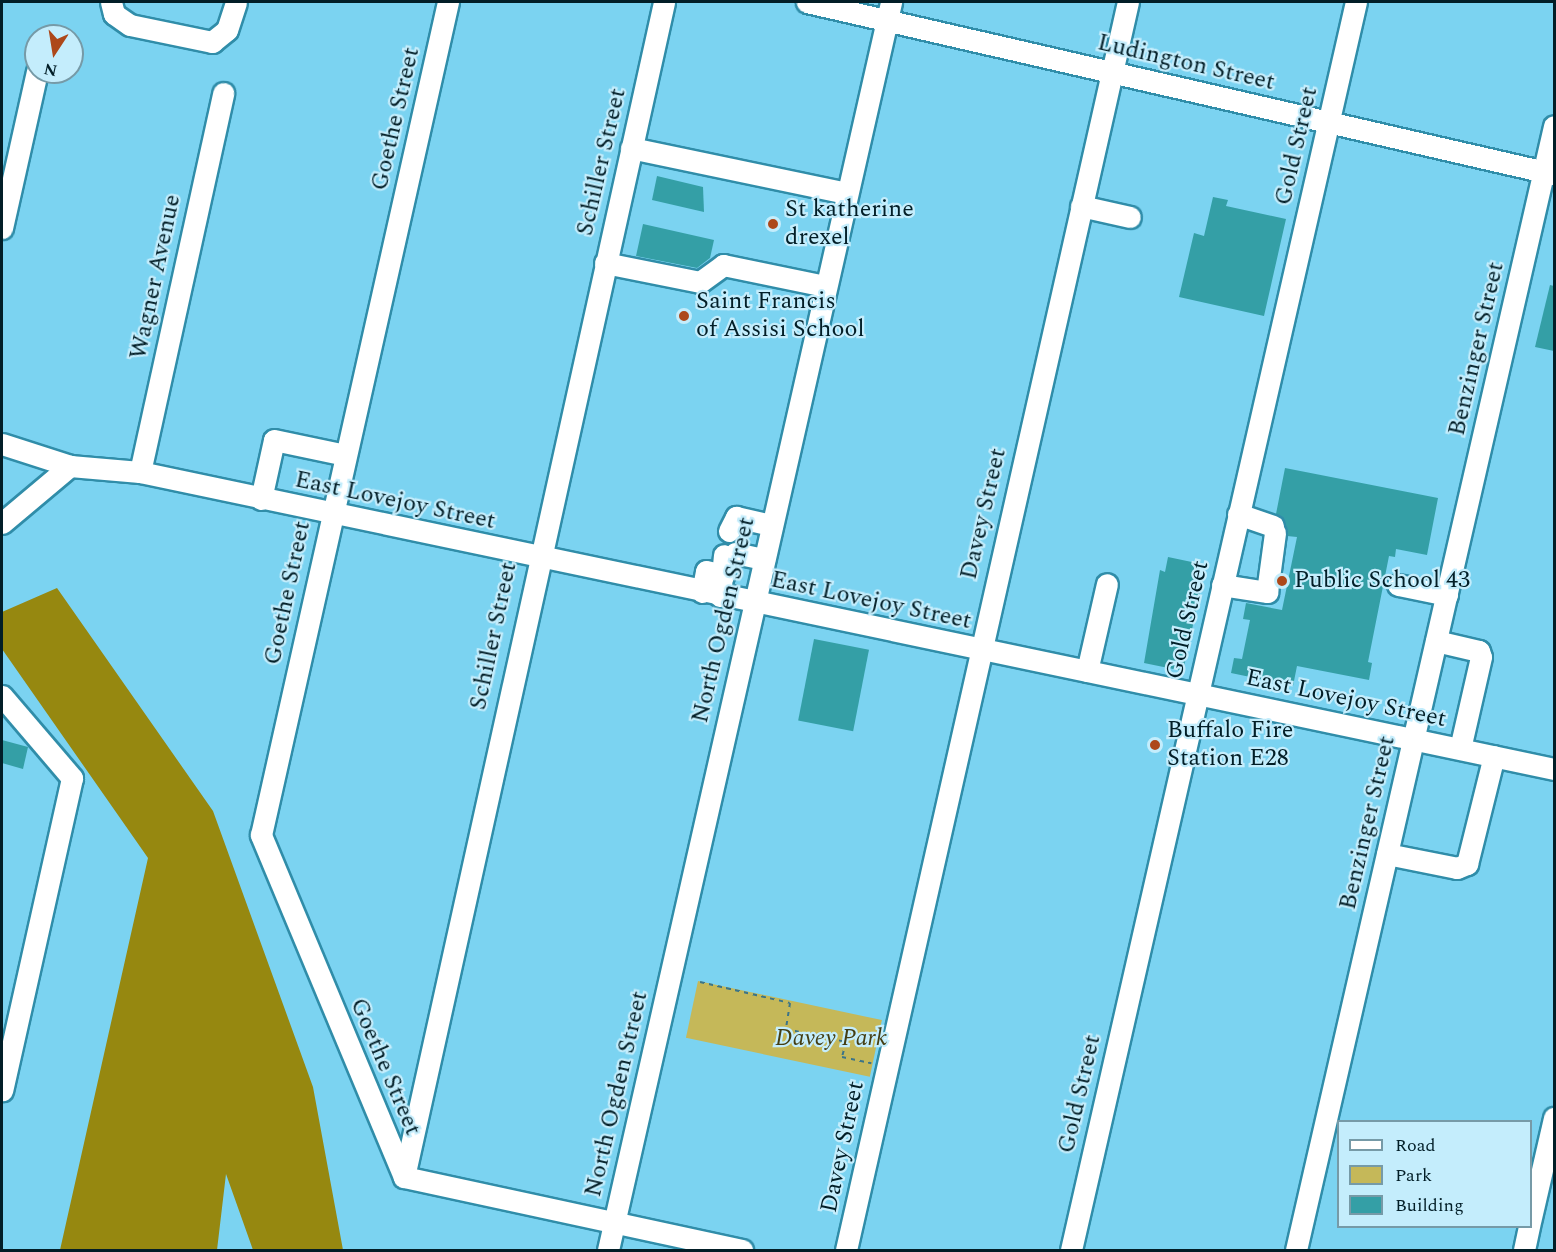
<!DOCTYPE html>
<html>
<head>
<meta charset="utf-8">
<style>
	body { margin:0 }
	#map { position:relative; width:1556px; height:1252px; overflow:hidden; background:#7bd3f1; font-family:Spectral,serif }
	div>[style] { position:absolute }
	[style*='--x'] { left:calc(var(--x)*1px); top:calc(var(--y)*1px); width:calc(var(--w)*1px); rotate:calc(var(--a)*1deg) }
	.green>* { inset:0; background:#c5b859; transform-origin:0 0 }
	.forest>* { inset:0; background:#968810 }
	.building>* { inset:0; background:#349fa6; transform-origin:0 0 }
	.path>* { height:2px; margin-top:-1px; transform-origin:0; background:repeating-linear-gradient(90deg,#3c7487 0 4.5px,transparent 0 9px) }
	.roads { filter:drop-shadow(2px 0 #308da9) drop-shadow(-2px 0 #308da9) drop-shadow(0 2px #308da9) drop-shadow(0 -2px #308da9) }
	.minor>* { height:21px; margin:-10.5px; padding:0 10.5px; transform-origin:10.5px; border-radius:10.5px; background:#fff }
	.dots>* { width:16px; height:16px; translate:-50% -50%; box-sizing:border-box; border:3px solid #c4edfc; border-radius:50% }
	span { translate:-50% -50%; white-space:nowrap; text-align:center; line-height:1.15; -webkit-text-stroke:4.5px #c4edfc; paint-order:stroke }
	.street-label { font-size:24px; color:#021e27 }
	.poi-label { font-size:24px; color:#021e27 }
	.left { translate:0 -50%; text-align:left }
	.park-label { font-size:24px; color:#443e13; font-style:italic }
	.frame { position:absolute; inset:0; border:3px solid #021e27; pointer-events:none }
	.legend { position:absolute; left:1337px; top:1120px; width:195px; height:108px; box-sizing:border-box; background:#c4edfc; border:2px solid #769aa7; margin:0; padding:8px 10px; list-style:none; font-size:18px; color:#021e27 }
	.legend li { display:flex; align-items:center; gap:12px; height:30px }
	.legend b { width:30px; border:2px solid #769aa7 }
	.north { position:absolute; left:24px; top:24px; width:60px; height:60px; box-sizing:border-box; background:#c4edfc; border:2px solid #769aa7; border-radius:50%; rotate:192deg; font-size:16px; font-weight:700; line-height:24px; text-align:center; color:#021e27 }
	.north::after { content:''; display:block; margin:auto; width:21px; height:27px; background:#ad481a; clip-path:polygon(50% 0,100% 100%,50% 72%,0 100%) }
</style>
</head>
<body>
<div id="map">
	<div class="green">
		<div style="left:698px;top:981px;width:188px;height:58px;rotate:12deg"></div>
	</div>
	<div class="forest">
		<div style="clip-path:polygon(57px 588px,213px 811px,313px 1087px,343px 1250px,253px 1250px,226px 1174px,217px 1250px,60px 1250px,148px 858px,2px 649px,2px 612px)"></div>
	</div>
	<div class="building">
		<div style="clip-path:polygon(657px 176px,703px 187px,704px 212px,652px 200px)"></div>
		<div style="clip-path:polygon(1213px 197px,1228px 200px,1226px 206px,1286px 219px,1264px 316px,1179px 297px,1194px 233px,1204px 236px)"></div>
		<div style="clip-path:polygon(643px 224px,714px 240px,710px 258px,697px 268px,636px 256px)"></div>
		<div style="clip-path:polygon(1550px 285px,1554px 286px,1554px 351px,1535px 347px)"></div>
		<div style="clip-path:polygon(1285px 468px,1438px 498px,1427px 555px,1396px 549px,1395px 557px,1389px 556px,1368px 662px,1372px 663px,1369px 680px,1297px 666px,1293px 686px,1231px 673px,1234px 658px,1242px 659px,1250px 620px,1243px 619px,1246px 603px,1282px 610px,1297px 537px,1287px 536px,1276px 514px)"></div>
		<div style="clip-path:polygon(1168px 557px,1206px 565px,1183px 671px,1144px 663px,1160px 570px,1165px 572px)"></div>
		<div style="left:814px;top:639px;width:56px;height:83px;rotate:11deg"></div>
		<div style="clip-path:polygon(2px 740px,28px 747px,23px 769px,2px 763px)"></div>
	</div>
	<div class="path">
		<div style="--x:700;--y:982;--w:92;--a:13.1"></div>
		<div style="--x:790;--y:1003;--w:26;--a:99"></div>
		<div style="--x:786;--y:1029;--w:61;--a:12.2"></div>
		<div style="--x:846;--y:1042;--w:16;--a:105"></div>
		<div style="--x:842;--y:1057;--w:30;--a:12"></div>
	</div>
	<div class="roads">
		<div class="minor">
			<div style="--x:111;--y:2;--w:12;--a:76"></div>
			<div style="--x:114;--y:14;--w:19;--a:35"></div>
			<div style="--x:130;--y:25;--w:84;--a:11.7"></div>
			<div style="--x:212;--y:42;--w:19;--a:-39"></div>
			<div style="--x:227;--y:30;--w:29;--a:-72"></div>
			<div style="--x:807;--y:2;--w:767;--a:12.97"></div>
			<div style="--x:631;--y:148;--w:220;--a:11.8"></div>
			<div style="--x:1081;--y:206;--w:50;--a:12.7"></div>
			<div style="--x:2;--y:228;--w:160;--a:-77.4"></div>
			<div style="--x:605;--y:263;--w:97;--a:11.3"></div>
			<div style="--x:700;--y:282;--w:29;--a:-36"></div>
			<div style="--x:723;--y:265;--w:104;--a:11.6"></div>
			<div style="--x:2;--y:444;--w:71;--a:17.9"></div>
			<div style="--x:70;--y:466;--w:70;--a:4.9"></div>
			<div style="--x:140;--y:472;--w:1445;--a:11.86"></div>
			<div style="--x:140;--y:472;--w:388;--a:-77.6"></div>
			<div style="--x:261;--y:499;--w:60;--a:-77.6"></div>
			<div style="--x:274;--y:440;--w:73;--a:11.9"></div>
			<div style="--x:1238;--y:514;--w:37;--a:19"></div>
			<div style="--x:2;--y:523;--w:89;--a:-40"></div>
			<div style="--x:729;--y:531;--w:16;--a:-63"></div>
			<div style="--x:736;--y:517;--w:37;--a:13"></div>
			<div style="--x:735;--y:553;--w:30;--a:12"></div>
			<div style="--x:1222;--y:585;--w:46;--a:8.8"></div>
			<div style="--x:1267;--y:592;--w:60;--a:-82.3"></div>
			<div style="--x:1398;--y:585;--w:50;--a:11.5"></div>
			<div style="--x:702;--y:592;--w:21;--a:-79"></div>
			<div style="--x:706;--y:571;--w:18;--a:13"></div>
			<div style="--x:720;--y:596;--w:41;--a:-84.4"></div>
			<div style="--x:1436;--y:641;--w:44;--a:13.1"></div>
			<div style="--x:1479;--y:651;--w:6;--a:72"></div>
			<div style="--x:1481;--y:657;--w:94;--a:102.9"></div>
			<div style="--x:1087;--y:671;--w:89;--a:-77.1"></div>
			<div style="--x:2;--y:696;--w:108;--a:49.5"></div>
			<div style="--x:72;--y:778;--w:320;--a:102.6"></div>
			<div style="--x:1387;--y:854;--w:71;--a:11.3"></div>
			<div style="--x:1457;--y:868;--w:11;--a:-22"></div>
			<div style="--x:1467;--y:864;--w:111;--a:-76"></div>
			<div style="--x:404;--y:1177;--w:371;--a:-112.7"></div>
			<div style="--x:261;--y:835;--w:854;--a:-77.35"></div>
			<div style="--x:404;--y:1177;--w:1203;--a:-77.52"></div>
			<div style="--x:404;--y:1177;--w:346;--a:12.2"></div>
			<div style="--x:1530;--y:1222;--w:107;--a:-77"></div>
			<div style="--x:608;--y:1250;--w:1280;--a:-77.22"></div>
			<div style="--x:846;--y:1250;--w:1279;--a:-77.27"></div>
			<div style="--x:1071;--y:1250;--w:1280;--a:-77.14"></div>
			<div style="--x:1296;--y:1250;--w:1153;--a:-77.07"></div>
			<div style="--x:1524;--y:1250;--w:25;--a:-78"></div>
		</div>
	</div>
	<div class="dots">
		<div style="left:773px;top:224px;background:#ad481a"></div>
		<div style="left:684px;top:316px;background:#ad481a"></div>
		<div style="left:1282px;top:581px;background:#ad481a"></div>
		<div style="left:1155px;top:745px;background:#ad481a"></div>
	</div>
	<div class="street-label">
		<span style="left:1186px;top:63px;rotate:13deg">Ludington Street</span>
		<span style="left:396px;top:119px;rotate:-77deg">Goethe Street</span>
		<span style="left:1297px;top:146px;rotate:-77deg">Gold Street</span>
		<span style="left:602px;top:162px;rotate:-77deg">Schiller Street</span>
		<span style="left:156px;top:277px;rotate:-78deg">Wagner Avenue</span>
		<span style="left:1477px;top:349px;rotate:-77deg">Benzinger Street</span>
		<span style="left:395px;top:501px;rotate:12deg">East Lovejoy Street</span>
		<span style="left:984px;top:514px;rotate:-77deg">Davey Street</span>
		<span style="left:288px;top:593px;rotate:-78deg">Goethe Street</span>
		<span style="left:871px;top:601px;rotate:12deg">East Lovejoy Street</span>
		<span style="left:724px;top:620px;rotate:-77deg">North Ogden Street</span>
		<span style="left:1188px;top:620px;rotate:-77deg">Gold Street</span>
		<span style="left:494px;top:636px;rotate:-78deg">Schiller Street</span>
		<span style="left:1346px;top:699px;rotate:12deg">East Lovejoy Street</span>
		<span style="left:1368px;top:823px;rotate:-77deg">Benzinger Street</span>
		<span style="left:385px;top:1067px;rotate:67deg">Goethe Street</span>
		<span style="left:617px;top:1094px;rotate:-77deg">North Ogden Street</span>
		<span style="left:1080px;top:1094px;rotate:-77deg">Gold Street</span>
		<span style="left:843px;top:1147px;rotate:-78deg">Davey Street</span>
	</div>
	<div class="poi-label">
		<span class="left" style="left:785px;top:224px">St katherine<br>drexel</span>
		<span class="left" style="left:696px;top:316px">Saint Francis<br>of Assisi School</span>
		<span class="left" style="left:1294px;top:581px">Public School 43</span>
		<span class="left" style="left:1167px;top:745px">Buffalo Fire<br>Station E28</span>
	</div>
	<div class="park-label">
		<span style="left:831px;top:1039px">Davey Park</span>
	</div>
	<div class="frame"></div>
	<ul class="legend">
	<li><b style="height:8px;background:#fff"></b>Road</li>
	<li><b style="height:16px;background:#c5b859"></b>Park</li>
	<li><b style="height:16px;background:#349fa6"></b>Building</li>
	</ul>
	<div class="north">N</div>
</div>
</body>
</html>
